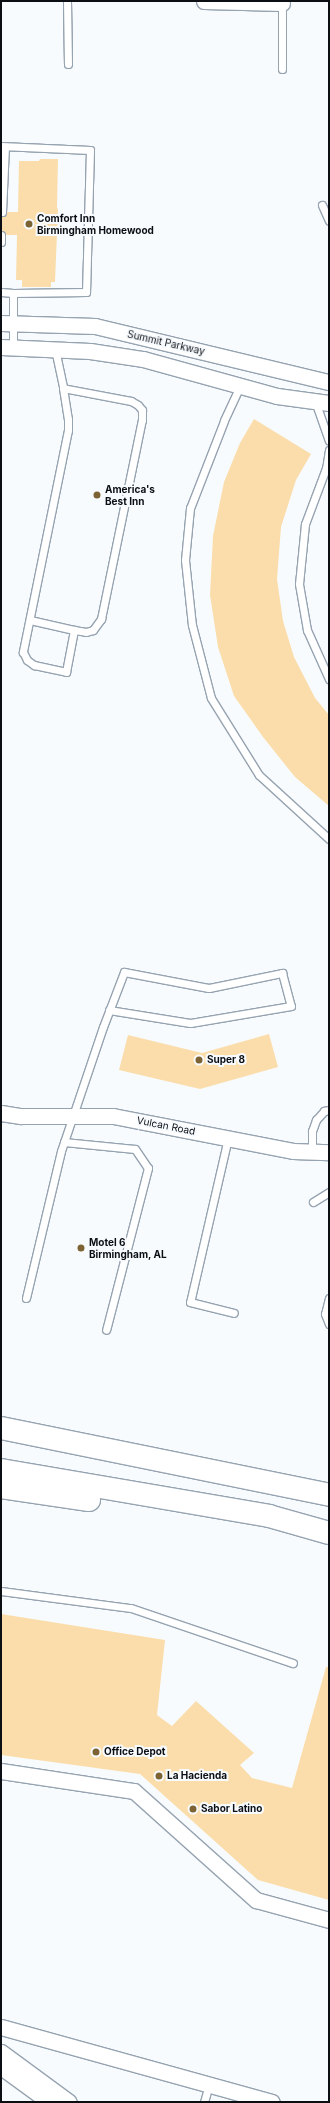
<!DOCTYPE html>
<html>
<head>
<meta charset="utf-8">
<style>
	body { margin:0 }
	#map { position:relative; width:330px; height:2103px; overflow:hidden; background:#f8fbfe; font-family:Inter,sans-serif }
	div>[style] { position:absolute }
	[style*='--x'] { left:calc(var(--x)*1px); top:calc(var(--y)*1px); width:calc(var(--w)*1px); rotate:calc(var(--a)*1deg) }
	.building>* { inset:0; background:#faddaa }
	.roads { filter:drop-shadow(1px 0 #96a3b0) drop-shadow(-1px 0 #96a3b0) drop-shadow(0 1px #96a3b0) drop-shadow(0 -1px #96a3b0) }
	.lane>* { height:7px; margin:-3.5px; padding:0 3.5px; transform-origin:3.5px; border-radius:3.5px; background:#fff }
	.street>* { height:15px; margin:-7.5px; padding:0 7.5px; transform-origin:7.5px; border-radius:7.5px; background:#fff }
	.highway>* { height:22px; margin:-11px; padding:0 11px; transform-origin:11px; border-radius:11px; background:#fff }
	.dots>* { width:11px; height:11px; translate:-50% -50%; box-sizing:border-box; border:2px solid #f8fbfe; border-radius:50% }
	span { translate:-50% -50%; white-space:nowrap; text-align:center; line-height:1.15; -webkit-text-stroke:4px #f8fbfe; paint-order:stroke }
	.poi-label { font-size:10px; color:#0b0f14; font-weight:700 }
	.left { translate:0 -50%; text-align:left }
	.street-label { font-size:10px; color:#0b0f14 }
	.frame { position:absolute; inset:0; border:2px solid #0b0f14; pointer-events:none }
</style>
</head>
<body>
<div id="map">
	<div class="building">
		<div style="clip-path:polygon(40px 159px,58px 159px,57px 208px,58px 209px,55px 282px,51px 282px,51px 287px,22px 287px,22px 280px,16px 280px,17px 235px,6px 235px,1px 230px,1px 217px,5px 216px,7px 212px,18px 212px,19px 161px,39px 161px)"></div>
		<div style="clip-path:polygon(254px 419px,311px 454px,296px 480px,281px 527px,277px 579px,283px 621px,294px 657px,315px 698px,329px 715px,329px 806px,295px 777px,263px 737px,234px 696px,218px 647px,210px 595px,213px 536px,224px 482px,240px 443px)"></div>
		<div style="clip-path:polygon(269px 1034px,278px 1067px,200px 1089px,119px 1070px,128px 1035px,202px 1053px)"></div>
		<div style="clip-path:polygon(1px 1614px,165px 1640px,157px 1715px,172px 1726px,196px 1701px,254px 1753px,240px 1765px,252px 1778px,292px 1788px,326px 1667px,329px 1667px,329px 1900px,258px 1880px,140px 1774px,1px 1755px)"></div>
	</div>
	<div class="roads">
		<div class="lane">
			<div style="--x:67;--y:1;--w:63;--a:89.1"></div>
			<div style="--x:282;--y:1;--w:68;--a:90"></div>
			<div style="--x:1;--y:146;--w:89;--a:2.6"></div>
			<div style="--x:90;--y:150;--w:142;--a:91.6"></div>
			<div style="--x:86;--y:292;--w:73;--a:179.2"></div>
			<div style="--x:13;--y:293;--w:12;--a:-175"></div>
			<div style="--x:322;--y:205;--w:17;--a:66"></div>
			<div style="--x:2;--y:212;--w:65;--a:-87.4"></div>
			<div style="--x:1;--y:242;--w:7;--a:-90"></div>
			<div style="--x:13;--y:347;--w:54;--a:-90"></div>
			<div style="--x:55;--y:349;--w:40;--a:78"></div>
			<div style="--x:63;--y:388;--w:31;--a:81"></div>
			<div style="--x:68;--y:419;--w:11;--a:90"></div>
			<div style="--x:68;--y:430;--w:227;--a:101.5"></div>
			<div style="--x:23;--y:652;--w:9;--a:63"></div>
			<div style="--x:27;--y:660;--w:9;--a:36"></div>
			<div style="--x:34;--y:665;--w:33;--a:12"></div>
			<div style="--x:66;--y:672;--w:43;--a:-79.2"></div>
			<div style="--x:74;--y:630;--w:12;--a:9"></div>
			<div style="--x:86;--y:632;--w:7;--a:-16"></div>
			<div style="--x:93;--y:630;--w:14;--a:-54"></div>
			<div style="--x:101;--y:619;--w:203;--a:-78.4"></div>
			<div style="--x:142;--y:420;--w:10;--a:-90"></div>
			<div style="--x:142;--y:410;--w:6;--a:-129"></div>
			<div style="--x:138;--y:405;--w:8;--a:-150"></div>
			<div style="--x:131;--y:401;--w:69;--a:-169.2"></div>
			<div style="--x:240;--y:386;--w:38;--a:115"></div>
			<div style="--x:224;--y:421;--w:93;--a:111.3"></div>
			<div style="--x:190;--y:508;--w:52;--a:95.5"></div>
			<div style="--x:185;--y:560;--w:65;--a:83.9"></div>
			<div style="--x:192;--y:625;--w:75;--a:75.4"></div>
			<div style="--x:211;--y:698;--w:91;--a:58.1"></div>
			<div style="--x:259;--y:775;--w:95;--a:42.4"></div>
			<div style="--x:315;--y:401;--w:42;--a:70.7"></div>
			<div style="--x:329;--y:450;--w:18;--a:99"></div>
			<div style="--x:326;--y:468;--w:60;--a:110.6"></div>
			<div style="--x:305;--y:524;--w:60;--a:95.7"></div>
			<div style="--x:299;--y:584;--w:47;--a:80.1"></div>
			<div style="--x:307;--y:630;--w:54;--a:65.8"></div>
			<div style="--x:30;--y:620;--w:45;--a:12.8"></div>
			<div style="--x:228;--y:1138;--w:168;--a:103"></div>
			<div style="--x:190;--y:1302;--w:45;--a:14"></div>
			<div style="--x:64;--y:1142;--w:71;--a:5.6"></div>
			<div style="--x:135;--y:1149;--w:23;--a:56"></div>
			<div style="--x:148;--y:1168;--w:167;--a:104.5"></div>
			<div style="--x:312;--y:1151;--w:20;--a:-90"></div>
			<div style="--x:312;--y:1131;--w:12;--a:-70"></div>
			<div style="--x:316;--y:1120;--w:12;--a:-48"></div>
			<div style="--x:324;--y:1111;--w:5;--a:-11"></div>
			<div style="--x:313;--y:1202;--w:19;--a:-32"></div>
			<div style="--x:26;--y:1298;--w:151;--a:-76.6"></div>
			<div style="--x:61;--y:1151;--w:131;--a:-71.3"></div>
			<div style="--x:103;--y:1027;--w:59;--a:-69.1"></div>
			<div style="--x:124;--y:972;--w:86;--a:10.7"></div>
			<div style="--x:209;--y:988;--w:75;--a:-11.6"></div>
			<div style="--x:282;--y:973;--w:34;--a:75"></div>
			<div style="--x:291;--y:1006;--w:102;--a:170.4"></div>
			<div style="--x:190;--y:1023;--w:82;--a:-170.9"></div>
			<div style="--x:329;--y:1298;--w:16;--a:104"></div>
			<div style="--x:325;--y:1314;--w:11;--a:68"></div>
			<div style="--x:1;--y:1591;--w:131;--a:7.5"></div>
			<div style="--x:131;--y:1608;--w:171;--a:18.8"></div>
			<div style="--x:204;--y:2102;--w:18;--a:-74"></div>
		</div>
		<div class="street">
			<div style="--x:204;--y:1;--w:78;--a:1.5"></div>
			<div style="--x:1;--y:323;--w:94;--a:1.8"></div>
			<div style="--x:95;--y:326;--w:241;--a:13.5"></div>
			<div style="--x:1;--y:347;--w:89;--a:2.6"></div>
			<div style="--x:90;--y:351;--w:54;--a:8.6"></div>
			<div style="--x:143;--y:359;--w:139;--a:15.4"></div>
			<div style="--x:277;--y:396;--w:52;--a:7.7"></div>
			<div style="--x:1;--y:1113;--w:20;--a:9"></div>
			<div style="--x:21;--y:1116;--w:92;--a:0"></div>
			<div style="--x:113;--y:1116;--w:183;--a:11"></div>
			<div style="--x:293;--y:1151;--w:36;--a:2"></div>
			<div style="--x:1;--y:1771;--w:134;--a:8.6"></div>
			<div style="--x:134;--y:1791;--w:164;--a:41.8"></div>
			<div style="--x:256;--y:1900;--w:76;--a:15.3"></div>
			<div style="--x:1;--y:2027;--w:281;--a:15.5"></div>
			<div style="--x:1;--y:2052;--w:84;--a:36.3"></div>
			<div style="--x:1;--y:2067;--w:59;--a:36.1"></div>
		</div>
		<div class="highway">
			<div style="--x:1;--y:1428;--w:335;--a:11.5"></div>
			<div style="--x:1;--y:1470;--w:272;--a:9.7"></div>
			<div style="--x:269;--y:1516;--w:62;--a:15.8"></div>
			<div style="--x:1;--y:1487;--w:89;--a:8.4"></div>
		</div>
	</div>
	<div class="dots">
		<div style="left:29px;top:224px;background:#7d6334"></div>
		<div style="left:97px;top:495px;background:#7d6334"></div>
		<div style="left:199px;top:1060px;background:#7d6334"></div>
		<div style="left:81px;top:1248px;background:#7d6334"></div>
		<div style="left:96px;top:1752px;background:#7d6334"></div>
		<div style="left:159px;top:1776px;background:#7d6334"></div>
		<div style="left:193px;top:1809px;background:#7d6334"></div>
	</div>
	<div class="poi-label">
		<span class="left" style="left:37px;top:224px">Comfort Inn<br>Birmingham Homewood</span>
		<span class="left" style="left:105px;top:495px">America's<br>Best Inn</span>
		<span class="left" style="left:207px;top:1060px">Super 8</span>
		<span class="left" style="left:89px;top:1248px">Motel 6<br>Birmingham, AL</span>
		<span class="left" style="left:104px;top:1752px">Office Depot</span>
		<span class="left" style="left:167px;top:1776px">La Hacienda</span>
		<span class="left" style="left:201px;top:1809px">Sabor Latino</span>
	</div>
	<div class="street-label">
		<span style="left:166px;top:343px;rotate:13deg">Summit Parkway</span>
		<span style="left:166px;top:1126px;rotate:11deg">Vulcan Road</span>
	</div>
	<div class="frame"></div>
</div>
</body>
</html>
